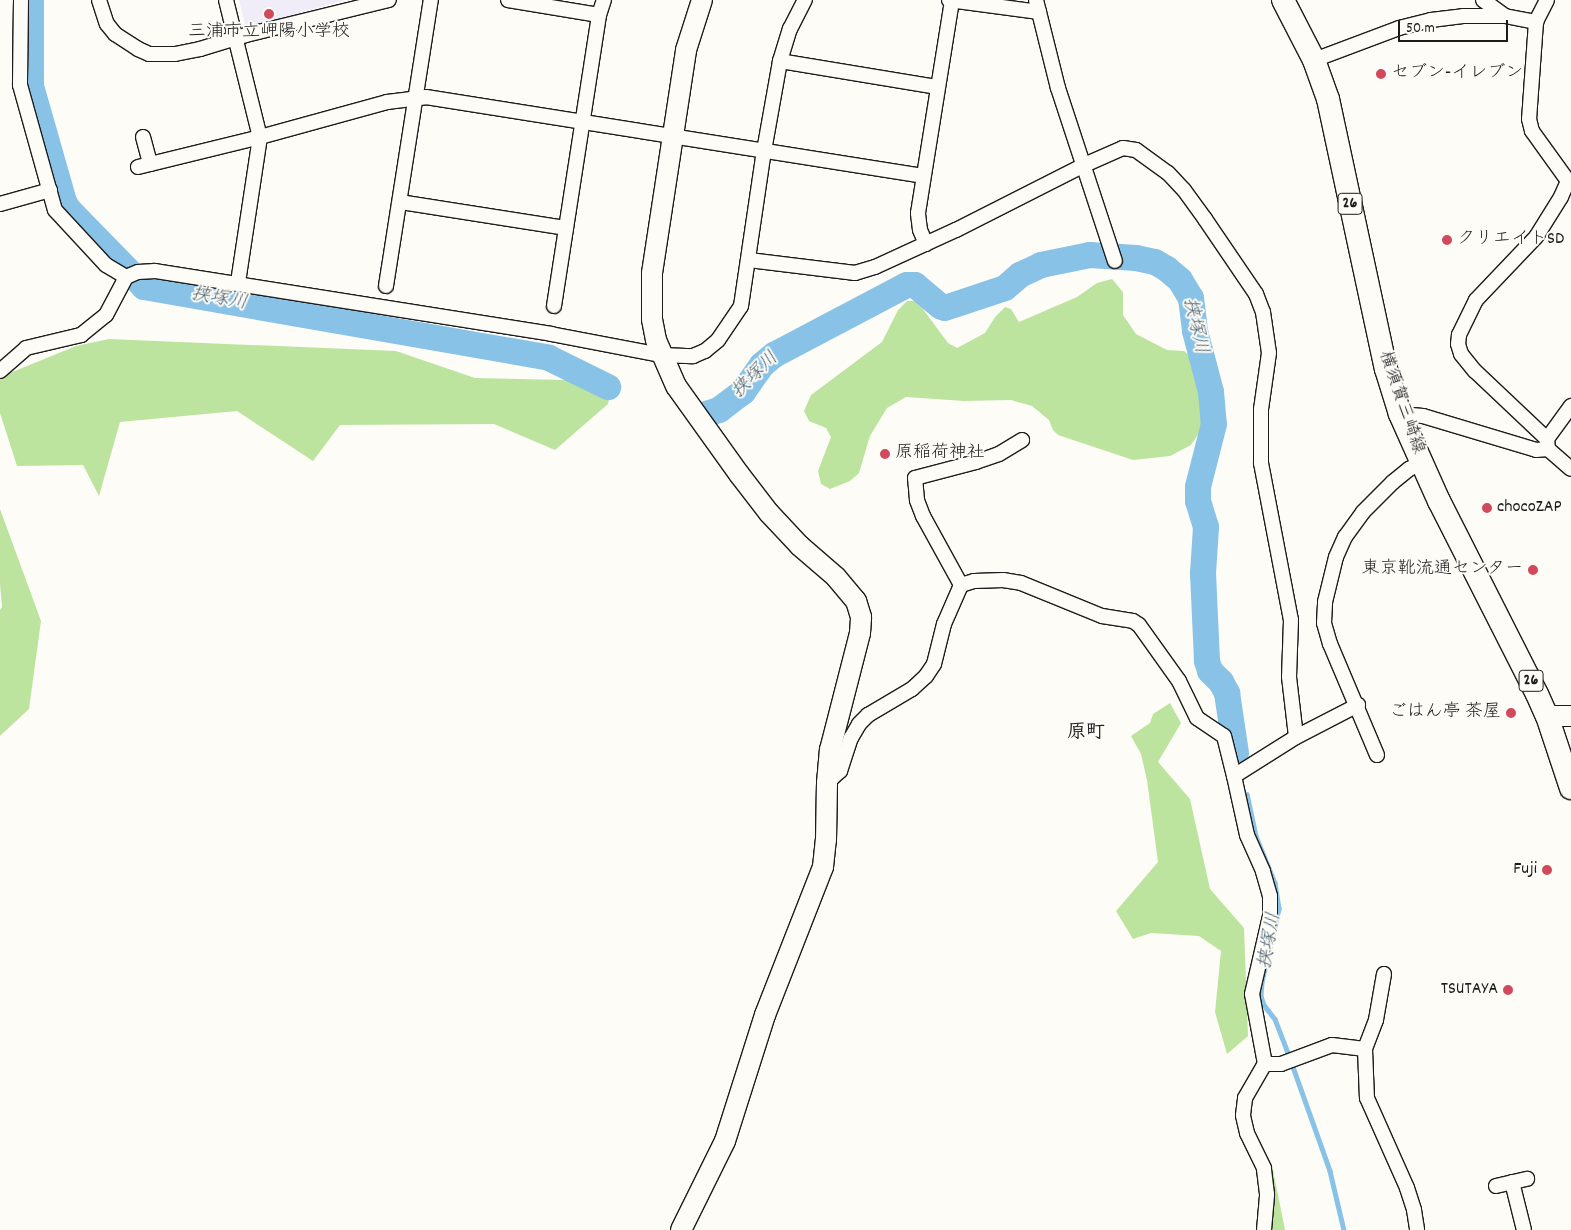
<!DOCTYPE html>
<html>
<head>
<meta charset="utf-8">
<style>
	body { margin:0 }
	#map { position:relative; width:1571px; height:1230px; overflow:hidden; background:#fdfcf7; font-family:Dekko,"Klee One",sans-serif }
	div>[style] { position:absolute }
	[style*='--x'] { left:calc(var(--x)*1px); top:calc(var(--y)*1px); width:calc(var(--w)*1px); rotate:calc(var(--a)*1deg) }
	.built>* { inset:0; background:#f0ecf8 }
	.green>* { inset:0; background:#bde49f }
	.stream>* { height:4.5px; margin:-2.25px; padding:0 2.25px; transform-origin:2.25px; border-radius:2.25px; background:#89c2e7 }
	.river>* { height:26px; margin:-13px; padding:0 13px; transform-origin:13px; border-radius:13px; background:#89c2e7 }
	.roads { filter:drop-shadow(1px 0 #1c1c1c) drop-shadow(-1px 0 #1c1c1c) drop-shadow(0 1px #1c1c1c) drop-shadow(0 -1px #1c1c1c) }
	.street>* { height:14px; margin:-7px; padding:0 7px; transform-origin:7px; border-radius:7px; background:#fdfcf7 }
	.secondary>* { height:20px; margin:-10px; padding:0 10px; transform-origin:10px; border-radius:10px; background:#fdfcf7 }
	.primary>* { height:22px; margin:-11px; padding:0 11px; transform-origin:11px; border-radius:11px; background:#fdfcf7 }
	.dots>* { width:14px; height:14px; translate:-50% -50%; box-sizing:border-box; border:2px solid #fdfcf7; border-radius:50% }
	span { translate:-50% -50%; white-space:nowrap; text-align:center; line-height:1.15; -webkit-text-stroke:4px #fdfcf7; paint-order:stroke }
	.shield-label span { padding:1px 4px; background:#fdfcf7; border:1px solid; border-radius:4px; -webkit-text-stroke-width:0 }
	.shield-label { font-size:16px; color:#1c1c1c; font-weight:700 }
	.poi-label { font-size:18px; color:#1c1c1c }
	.left { translate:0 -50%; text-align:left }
	.right { translate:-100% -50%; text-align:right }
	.street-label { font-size:18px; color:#1c1c1c }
	.water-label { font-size:19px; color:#485e6d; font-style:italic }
	.neighbourhood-label { font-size:19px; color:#1c1c1c; font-weight:700 }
	.scale { position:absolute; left:1398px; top:20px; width:110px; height:22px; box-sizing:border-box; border:2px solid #1c1c1c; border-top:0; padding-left:6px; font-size:15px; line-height:18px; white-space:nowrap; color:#1c1c1c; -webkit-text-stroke:4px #fdfcf7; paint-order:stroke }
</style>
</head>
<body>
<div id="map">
	<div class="built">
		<div style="clip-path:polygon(239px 0,345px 0,246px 28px)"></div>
	</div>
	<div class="green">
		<div style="clip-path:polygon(1112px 279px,1123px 292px,1123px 315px,1136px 334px,1167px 350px,1184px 351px,1191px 357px,1200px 375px,1205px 424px,1191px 445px,1170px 456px,1133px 460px,1058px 435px,1053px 430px,1049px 420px,1032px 406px,1011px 400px,964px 401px,906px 397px,887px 408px,870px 436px,859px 473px,850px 481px,830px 489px,821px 484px,818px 471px,831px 437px,826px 428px,809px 421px,804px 411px,811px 395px,882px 342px,898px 310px,907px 301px,917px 301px,948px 343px,957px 348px,985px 333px,995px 317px,1005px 307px,1011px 309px,1019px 322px,1077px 297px,1097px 283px)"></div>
		<div style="clip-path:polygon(109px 339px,396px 351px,475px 378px,613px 381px,608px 404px,555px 450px,494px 424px,340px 425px,313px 461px,237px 411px,120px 422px,99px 496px,83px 465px,17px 466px,0 413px,0 377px,76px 346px)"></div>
		<div style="clip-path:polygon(0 509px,41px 621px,29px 709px,0 736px,0 610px,2px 607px,0 584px)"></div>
		<div style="clip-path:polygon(1170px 703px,1181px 723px,1158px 762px,1190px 799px,1210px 889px,1244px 928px,1248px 1036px,1227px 1054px,1215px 1012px,1221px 951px,1199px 936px,1151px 933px,1133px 939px,1116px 911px,1158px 862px,1147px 780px,1141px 754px,1131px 736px,1150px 723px,1153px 714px)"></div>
		<div style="clip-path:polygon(1272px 1165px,1285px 1230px,1267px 1230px)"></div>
	</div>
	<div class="stream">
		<div style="--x:1247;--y:794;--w:43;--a:77.9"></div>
		<div style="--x:1256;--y:836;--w:51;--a:68"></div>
		<div style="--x:1275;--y:883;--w:26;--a:81"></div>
		<div style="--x:1279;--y:909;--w:75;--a:103.1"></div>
		<div style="--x:1262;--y:982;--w:14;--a:94"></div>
		<div style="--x:1261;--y:996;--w:9;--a:72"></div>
		<div style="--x:1264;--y:1005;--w:18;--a:52"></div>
		<div style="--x:1275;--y:1019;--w:40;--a:69"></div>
		<div style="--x:1292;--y:1064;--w:114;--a:70.4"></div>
		<div style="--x:1330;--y:1171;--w:61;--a:76.7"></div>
	</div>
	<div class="river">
		<div style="--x:31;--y:0;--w:86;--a:90"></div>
		<div style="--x:31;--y:86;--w:121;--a:74.1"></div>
		<div style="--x:64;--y:202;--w:8;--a:60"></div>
		<div style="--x:68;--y:209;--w:109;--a:45.7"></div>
		<div style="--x:144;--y:287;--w:411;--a:9.9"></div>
		<div style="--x:549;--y:358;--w:66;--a:26.2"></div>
		<div style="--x:706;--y:414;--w:14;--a:-17"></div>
		<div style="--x:719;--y:410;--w:30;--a:-37"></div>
		<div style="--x:743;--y:392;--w:33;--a:-55"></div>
		<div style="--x:762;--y:365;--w:16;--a:-40"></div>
		<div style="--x:774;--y:355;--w:150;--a:-27.8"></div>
		<div style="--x:907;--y:285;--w:8;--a:0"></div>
		<div style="--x:915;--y:285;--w:33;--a:40"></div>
		<div style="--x:940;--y:306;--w:5;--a:22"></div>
		<div style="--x:945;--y:308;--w:63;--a:-18.4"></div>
		<div style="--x:1005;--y:288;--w:20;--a:-41"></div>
		<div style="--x:1020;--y:275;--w:23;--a:-25"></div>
		<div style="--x:1041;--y:265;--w:50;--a:-11.5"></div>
		<div style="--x:1090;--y:255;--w:46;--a:3.7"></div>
		<div style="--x:1136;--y:258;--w:19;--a:12"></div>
		<div style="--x:1155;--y:262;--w:14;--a:30"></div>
		<div style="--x:1167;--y:269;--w:17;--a:40"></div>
		<div style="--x:1180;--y:280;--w:21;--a:59"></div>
		<div style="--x:1191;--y:298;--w:33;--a:83"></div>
		<div style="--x:1195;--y:331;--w:63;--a:75.3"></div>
		<div style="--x:1211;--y:392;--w:32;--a:85"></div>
		<div style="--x:1214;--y:424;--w:65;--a:104.3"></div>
		<div style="--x:1198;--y:487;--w:14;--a:90"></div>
		<div style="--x:1198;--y:501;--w:27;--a:73"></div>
		<div style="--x:1206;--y:527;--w:46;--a:93.7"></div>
		<div style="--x:1203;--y:573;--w:88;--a:87.4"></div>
		<div style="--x:1207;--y:661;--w:10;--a:73"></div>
		<div style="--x:1210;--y:671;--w:16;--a:45"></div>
		<div style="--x:1221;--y:682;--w:13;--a:61"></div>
		<div style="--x:1227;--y:693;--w:61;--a:81.5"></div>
	</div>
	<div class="roads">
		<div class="street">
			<div style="--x:21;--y:0;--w:85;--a:90.7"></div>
			<div style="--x:20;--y:85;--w:130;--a:74.4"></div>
			<div style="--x:55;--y:210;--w:75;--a:47.2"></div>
			<div style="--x:106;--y:265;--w:23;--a:31"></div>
			<div style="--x:99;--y:0;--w:25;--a:72"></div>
			<div style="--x:107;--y:24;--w:13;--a:51"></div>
			<div style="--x:115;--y:34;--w:27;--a:33"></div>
			<div style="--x:138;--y:49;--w:12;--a:24"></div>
			<div style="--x:149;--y:54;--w:26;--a:0"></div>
			<div style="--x:175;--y:54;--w:25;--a:-11"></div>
			<div style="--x:200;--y:49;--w:48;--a:-16.9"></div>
			<div style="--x:246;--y:35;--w:147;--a:-13.8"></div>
			<div style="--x:226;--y:0;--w:141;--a:76.1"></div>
			<div style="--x:260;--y:137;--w:148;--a:98.6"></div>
			<div style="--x:508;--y:0;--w:92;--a:9.4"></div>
			<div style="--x:599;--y:15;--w:16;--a:-72"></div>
			<div style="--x:949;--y:0;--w:91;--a:7.6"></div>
			<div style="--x:1036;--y:0;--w:91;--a:76"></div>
			<div style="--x:1058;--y:88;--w:182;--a:71.8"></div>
			<div style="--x:1483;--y:0;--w:27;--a:36"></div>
			<div style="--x:1547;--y:0;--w:25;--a:117"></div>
			<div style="--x:1536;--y:22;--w:97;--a:94.1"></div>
			<div style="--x:1529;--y:119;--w:12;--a:76"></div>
			<div style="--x:1532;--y:131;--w:62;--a:54.2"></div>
			<div style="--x:1568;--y:181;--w:17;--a:114"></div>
			<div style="--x:1561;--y:197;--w:47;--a:122"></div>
			<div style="--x:1536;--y:237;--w:87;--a:133.6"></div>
			<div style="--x:1476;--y:300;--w:39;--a:116"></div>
			<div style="--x:1459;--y:335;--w:9;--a:96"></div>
			<div style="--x:1458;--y:344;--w:10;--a:73"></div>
			<div style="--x:1461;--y:354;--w:22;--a:51"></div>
			<div style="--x:1475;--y:371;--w:99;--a:43.4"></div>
			<div style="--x:1547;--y:439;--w:10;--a:84"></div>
			<div style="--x:1314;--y:60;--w:91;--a:-20.6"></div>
			<div style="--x:1399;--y:28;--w:33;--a:-14"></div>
			<div style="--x:1431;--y:20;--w:32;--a:-7"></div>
			<div style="--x:1463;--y:16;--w:42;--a:0"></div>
			<div style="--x:1505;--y:16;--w:32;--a:11"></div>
			<div style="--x:780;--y:61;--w:159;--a:9.4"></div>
			<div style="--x:143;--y:137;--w:28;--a:75"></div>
			<div style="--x:138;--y:167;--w:126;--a:-13.8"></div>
			<div style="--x:260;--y:137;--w:132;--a:-15.4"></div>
			<div style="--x:387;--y:102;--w:39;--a:-7"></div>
			<div style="--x:426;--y:97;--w:503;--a:9.03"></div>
			<div style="--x:400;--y:202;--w:168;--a:8.9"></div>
			<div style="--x:0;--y:204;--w:52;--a:-15.6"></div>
			<div style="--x:926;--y:244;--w:15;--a:-113"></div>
			<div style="--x:920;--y:230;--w:17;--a:-97"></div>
			<div style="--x:918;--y:213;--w:215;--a:-80.9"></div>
			<div style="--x:749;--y:260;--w:107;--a:7"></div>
			<div style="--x:855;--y:273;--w:21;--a:-17"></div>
			<div style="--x:875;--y:267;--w:89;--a:-24.6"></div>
			<div style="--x:956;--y:230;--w:141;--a:-26.9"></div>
			<div style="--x:1082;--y:166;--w:45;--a:-23.7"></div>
			<div style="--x:1123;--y:148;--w:13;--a:9"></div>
			<div style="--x:1136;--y:150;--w:39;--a:36"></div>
			<div style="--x:1168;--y:173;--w:23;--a:47"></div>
			<div style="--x:1184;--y:190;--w:36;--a:54"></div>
			<div style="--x:1205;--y:219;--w:91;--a:55.8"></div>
			<div style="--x:1256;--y:294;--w:19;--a:69"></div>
			<div style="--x:1263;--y:312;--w:41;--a:81.7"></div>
			<div style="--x:1269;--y:353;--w:57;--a:98.1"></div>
			<div style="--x:1261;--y:409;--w:54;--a:90"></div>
			<div style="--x:1261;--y:463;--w:160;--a:79.2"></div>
			<div style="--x:1291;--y:620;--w:57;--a:92"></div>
			<div style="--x:1289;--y:677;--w:60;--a:83.3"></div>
			<div style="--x:386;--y:286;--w:290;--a:-81.1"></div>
			<div style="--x:554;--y:306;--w:294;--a:-81.2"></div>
			<div style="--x:0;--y:371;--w:35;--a:-41"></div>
			<div style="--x:26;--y:348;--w:57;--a:-13.3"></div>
			<div style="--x:81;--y:335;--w:32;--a:-39"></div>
			<div style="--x:106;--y:315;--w:43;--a:-62.2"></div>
			<div style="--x:126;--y:277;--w:13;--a:-23"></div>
			<div style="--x:138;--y:272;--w:17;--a:-3"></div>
			<div style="--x:155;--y:271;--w:401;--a:9"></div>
			<div style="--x:551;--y:334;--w:111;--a:10.9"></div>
			<div style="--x:660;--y:355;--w:33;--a:2"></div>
			<div style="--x:693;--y:356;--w:13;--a:-23"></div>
			<div style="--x:705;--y:351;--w:17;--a:-40"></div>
			<div style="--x:718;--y:340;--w:41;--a:-55.9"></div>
			<div style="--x:741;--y:306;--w:157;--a:-81.6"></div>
			<div style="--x:764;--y:151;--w:91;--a:-79.9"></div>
			<div style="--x:780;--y:61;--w:34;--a:-73"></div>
			<div style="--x:790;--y:29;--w:33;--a:-63"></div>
			<div style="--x:1400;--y:414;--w:23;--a:5"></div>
			<div style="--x:1423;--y:416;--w:118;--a:16.7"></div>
			<div style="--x:1536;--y:450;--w:12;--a:-5"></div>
			<div style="--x:1548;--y:449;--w:30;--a:41"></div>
			<div style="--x:1547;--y:439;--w:41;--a:-54"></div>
			<div style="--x:961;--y:585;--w:79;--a:-118.8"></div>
			<div style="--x:923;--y:516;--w:17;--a:-111"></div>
			<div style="--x:917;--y:500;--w:22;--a:-95"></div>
			<div style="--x:915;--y:478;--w:63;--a:-14.7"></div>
			<div style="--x:976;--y:462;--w:24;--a:-19"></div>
			<div style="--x:999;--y:454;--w:27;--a:-31"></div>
			<div style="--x:1377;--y:755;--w:121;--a:-112.9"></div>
			<div style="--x:1330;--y:644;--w:22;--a:-106"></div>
			<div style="--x:1324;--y:623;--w:21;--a:-87"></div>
			<div style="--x:1325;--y:602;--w:46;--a:-76.3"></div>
			<div style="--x:1336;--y:557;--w:22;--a:-66"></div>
			<div style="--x:1345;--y:537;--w:31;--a:-54"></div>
			<div style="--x:1363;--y:512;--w:42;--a:-45"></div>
			<div style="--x:1393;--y:482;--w:21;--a:-39"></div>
			<div style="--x:1409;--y:469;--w:13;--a:-27"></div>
			<div style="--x:827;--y:783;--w:18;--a:-43"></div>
			<div style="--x:840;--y:771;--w:35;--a:-72"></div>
			<div style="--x:851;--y:738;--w:16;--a:-60"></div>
			<div style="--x:859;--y:724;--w:13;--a:-45"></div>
			<div style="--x:868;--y:715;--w:51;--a:-30.6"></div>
			<div style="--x:912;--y:689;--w:19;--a:-43"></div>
			<div style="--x:926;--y:676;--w:14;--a:-56"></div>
			<div style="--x:934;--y:664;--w:41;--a:-76"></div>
			<div style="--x:944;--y:624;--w:43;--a:-66.4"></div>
			<div style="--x:961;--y:585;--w:14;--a:-17"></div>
			<div style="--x:974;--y:581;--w:29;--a:-2"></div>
			<div style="--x:1003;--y:580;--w:18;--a:9"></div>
			<div style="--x:1021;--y:583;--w:87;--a:22.2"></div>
			<div style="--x:1102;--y:616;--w:31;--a:9"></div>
			<div style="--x:1133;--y:621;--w:7;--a:34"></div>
			<div style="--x:1139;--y:625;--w:69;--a:54.5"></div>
			<div style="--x:1179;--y:681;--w:41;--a:64.1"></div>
			<div style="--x:1197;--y:718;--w:32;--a:34"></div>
			<div style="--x:1224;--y:736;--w:41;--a:76"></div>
			<div style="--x:1384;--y:974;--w:47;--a:99.9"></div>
			<div style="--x:1376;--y:1020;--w:31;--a:111"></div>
			<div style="--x:1365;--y:1049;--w:49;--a:87.7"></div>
			<div style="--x:1367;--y:1098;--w:98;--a:66"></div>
			<div style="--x:1407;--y:1188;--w:23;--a:72"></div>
			<div style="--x:1414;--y:1210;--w:20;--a:81"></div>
			<div style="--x:1265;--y:1064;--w:16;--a:0"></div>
			<div style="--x:1281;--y:1064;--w:54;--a:-20.4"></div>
			<div style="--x:1332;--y:1045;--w:33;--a:7"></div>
			<div style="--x:1512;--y:1182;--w:49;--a:76"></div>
			<div style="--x:1496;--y:1186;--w:32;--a:-13"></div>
			<div style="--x:1264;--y:1230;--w:36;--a:-85"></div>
			<div style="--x:1267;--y:1194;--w:26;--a:-97"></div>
			<div style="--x:1264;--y:1168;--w:39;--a:-116"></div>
			<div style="--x:1247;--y:1133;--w:18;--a:-103"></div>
			<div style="--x:1243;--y:1115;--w:17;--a:-83"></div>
			<div style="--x:1245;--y:1098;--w:39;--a:-60"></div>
			<div style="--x:1265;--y:1064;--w:71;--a:-100.5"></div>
			<div style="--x:1252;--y:994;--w:80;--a:-77"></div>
			<div style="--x:1270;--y:916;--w:20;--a:-90"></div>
			<div style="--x:1270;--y:896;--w:26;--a:-106"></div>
			<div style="--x:1263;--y:871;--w:39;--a:-114"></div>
			<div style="--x:1247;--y:835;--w:60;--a:-102.4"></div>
			<div style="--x:1234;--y:776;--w:73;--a:-32.2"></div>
			<div style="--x:1296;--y:737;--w:70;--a:-27.3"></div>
		</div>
		<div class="secondary">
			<div style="--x:1547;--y:716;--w:24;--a:0"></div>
			<div style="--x:681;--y:1230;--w:99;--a:-63.7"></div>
			<div style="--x:725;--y:1141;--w:132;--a:-72.4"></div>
			<div style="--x:765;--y:1015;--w:159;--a:-68.6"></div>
			<div style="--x:823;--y:867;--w:27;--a:-84"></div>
			<div style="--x:826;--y:840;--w:57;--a:-89"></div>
			<div style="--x:827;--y:783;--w:33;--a:-85"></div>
			<div style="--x:830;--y:750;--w:121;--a:-75.6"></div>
			<div style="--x:860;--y:633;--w:16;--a:-86"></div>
			<div style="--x:861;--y:617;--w:17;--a:-107"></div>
			<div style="--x:856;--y:601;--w:31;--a:-130"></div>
			<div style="--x:836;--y:577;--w:48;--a:-139.3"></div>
			<div style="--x:800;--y:546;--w:45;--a:-133.2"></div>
			<div style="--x:769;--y:513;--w:49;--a:-127.6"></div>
			<div style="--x:739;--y:474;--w:108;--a:-125.6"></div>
			<div style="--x:676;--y:386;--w:50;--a:-113.5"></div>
			<div style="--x:656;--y:340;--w:21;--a:-101"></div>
			<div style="--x:652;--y:319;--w:46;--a:-90"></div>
			<div style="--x:652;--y:273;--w:226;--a:-81.3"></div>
			<div style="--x:686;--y:50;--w:52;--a:-72.3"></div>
		</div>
		<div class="primary">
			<div style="--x:1283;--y:0;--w:68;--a:62.7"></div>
			<div style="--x:1314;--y:60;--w:41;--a:70.3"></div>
			<div style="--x:1328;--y:99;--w:276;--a:77.9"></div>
			<div style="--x:1386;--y:369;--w:47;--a:72.7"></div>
			<div style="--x:1400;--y:414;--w:95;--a:65.9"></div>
			<div style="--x:1439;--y:501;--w:216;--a:63.1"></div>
			<div style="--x:1537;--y:694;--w:24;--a:66"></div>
			<div style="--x:1547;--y:716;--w:76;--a:71.6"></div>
		</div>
	</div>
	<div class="dots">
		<div style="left:269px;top:14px;background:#d1495b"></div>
		<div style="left:1381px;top:74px;background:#d1495b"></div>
		<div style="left:1447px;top:240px;background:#d1495b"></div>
		<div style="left:885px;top:454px;background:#d1495b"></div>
		<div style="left:1487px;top:508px;background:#d1495b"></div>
		<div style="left:1533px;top:570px;background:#d1495b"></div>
		<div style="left:1511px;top:713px;background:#d1495b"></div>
		<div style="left:1547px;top:870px;background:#d1495b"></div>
		<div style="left:1508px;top:990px;background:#d1495b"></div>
	</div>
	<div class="shield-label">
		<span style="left:1350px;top:204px">26</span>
		<span style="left:1531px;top:681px">26</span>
	</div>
	<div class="poi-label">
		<span style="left:269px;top:33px">三浦市立岬陽小学校</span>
		<span class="left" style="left:1391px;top:74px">セブン-イレブン</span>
		<span class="left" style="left:1457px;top:240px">クリエイトSD</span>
		<span class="left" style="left:895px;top:454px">原稲荷神社</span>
		<span class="left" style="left:1497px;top:508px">chocoZAP</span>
		<span class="right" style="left:1523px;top:570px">東京靴流通センター</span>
		<span class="right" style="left:1501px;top:713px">ごはん亭 茶屋</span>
		<span class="right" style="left:1537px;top:870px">Fuji</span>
		<span class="right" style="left:1498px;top:990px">TSUTAYA</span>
	</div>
	<div class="street-label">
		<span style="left:1400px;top:403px;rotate:71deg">横須賀三崎線</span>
	</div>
	<div class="water-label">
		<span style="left:219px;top:300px;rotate:10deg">挟塚川</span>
		<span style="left:1194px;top:326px;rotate:77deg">挟塚川</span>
		<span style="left:756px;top:376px;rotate:-45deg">挟塚川</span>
		<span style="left:1271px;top:941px;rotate:-80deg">挟塚川</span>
	</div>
	<div class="neighbourhood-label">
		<span style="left:1086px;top:734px">原町</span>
	</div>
	<div class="scale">50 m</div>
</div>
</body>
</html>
